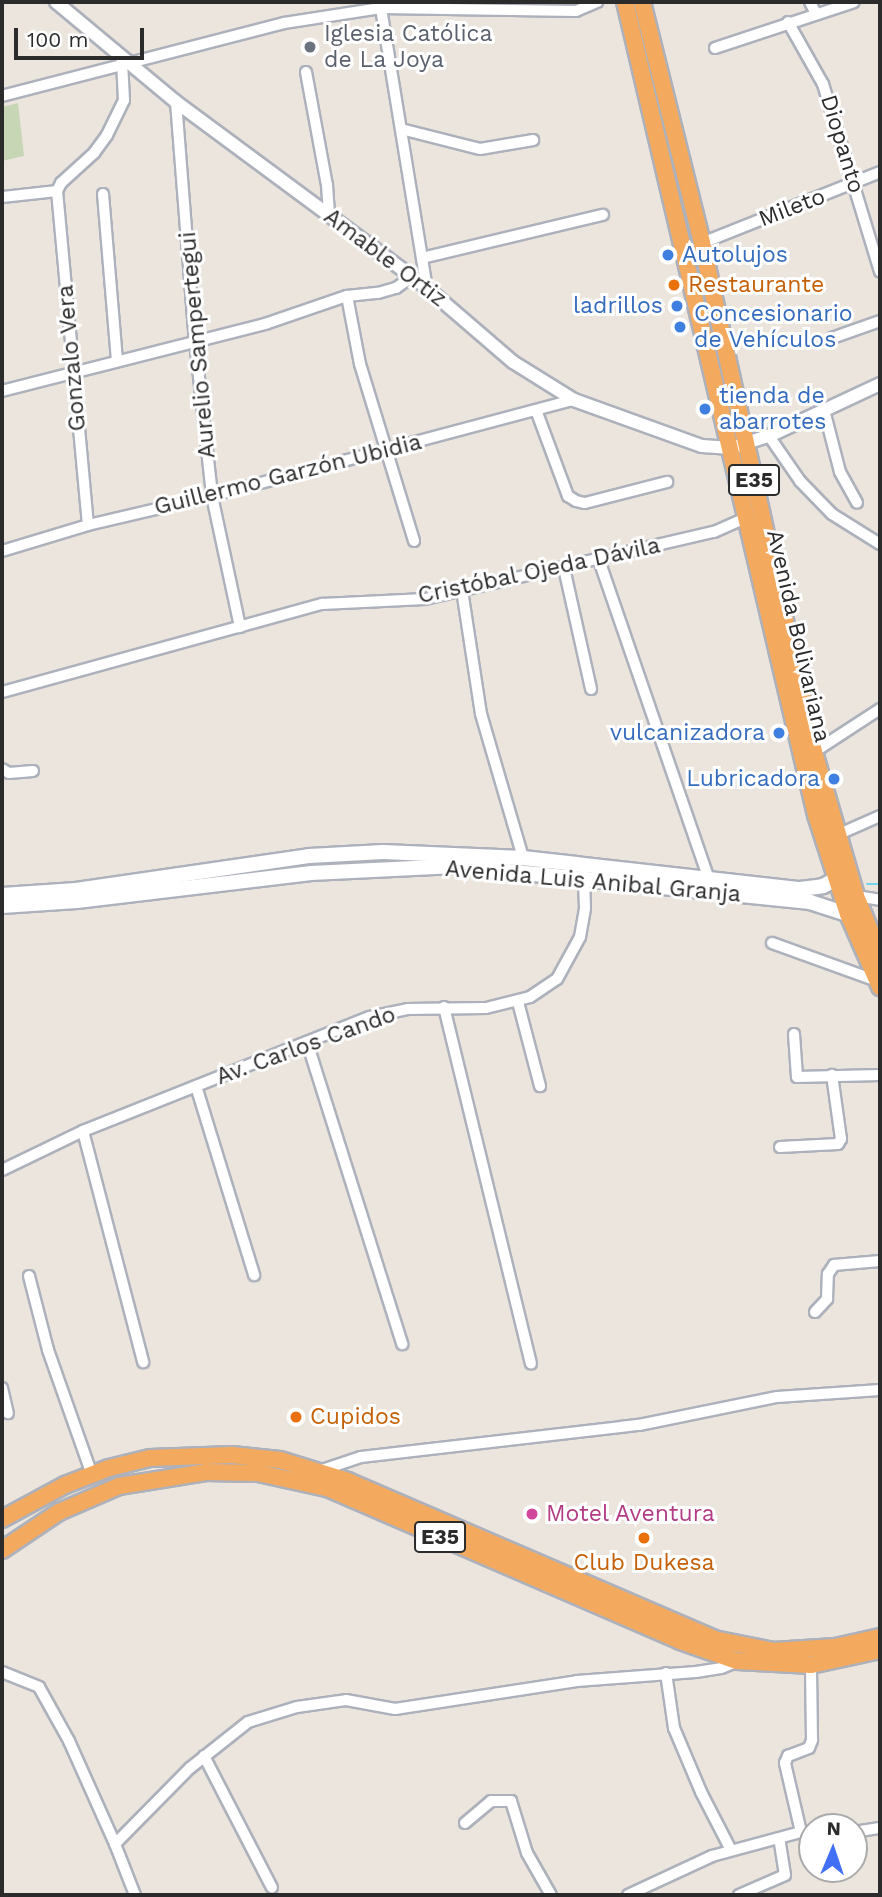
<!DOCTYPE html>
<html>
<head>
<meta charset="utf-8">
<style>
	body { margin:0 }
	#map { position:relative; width:882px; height:1897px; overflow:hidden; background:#ece5dd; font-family:"Work Sans",sans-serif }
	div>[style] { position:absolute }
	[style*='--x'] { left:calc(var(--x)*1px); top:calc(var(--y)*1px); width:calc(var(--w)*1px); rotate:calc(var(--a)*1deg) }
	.cemetery>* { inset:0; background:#c7d6b5 }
	.stream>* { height:2.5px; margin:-1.25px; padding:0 1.25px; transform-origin:1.25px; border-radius:1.25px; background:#72d5ec }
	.roads { filter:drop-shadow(2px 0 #adb1bb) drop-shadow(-2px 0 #adb1bb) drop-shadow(0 2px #adb1bb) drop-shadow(0 -2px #adb1bb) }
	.minor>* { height:10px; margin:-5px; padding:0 5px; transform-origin:5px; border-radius:5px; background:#fff }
	.tertiary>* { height:12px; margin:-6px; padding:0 6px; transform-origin:6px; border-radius:6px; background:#fff }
	.secondary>* { height:14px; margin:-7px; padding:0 7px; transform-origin:7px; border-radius:7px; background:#fff }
	.trunk>* { height:16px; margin:-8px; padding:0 8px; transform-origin:8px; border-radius:8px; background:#f4aa5e }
	.dots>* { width:19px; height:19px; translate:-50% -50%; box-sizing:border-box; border:4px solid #fff; border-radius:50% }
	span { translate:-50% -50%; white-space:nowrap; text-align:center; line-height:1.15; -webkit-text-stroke:6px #fff; paint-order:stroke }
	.shield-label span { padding:2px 5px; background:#fff; border:2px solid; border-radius:5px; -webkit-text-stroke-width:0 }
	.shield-label { font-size:21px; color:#2b2b2b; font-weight:700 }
	.worship-label { font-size:23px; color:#5b616d }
	.left { translate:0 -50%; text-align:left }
	.street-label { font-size:23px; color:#2b2b2b }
	.shop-label { font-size:23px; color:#366cbe }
	.right { translate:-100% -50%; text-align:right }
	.food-label { font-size:23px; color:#c56008 }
	.hotel-label { font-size:23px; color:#b23c85 }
	.frame { position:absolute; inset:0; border:4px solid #2b2b2b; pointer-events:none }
	.north { position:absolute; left:798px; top:1813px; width:70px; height:70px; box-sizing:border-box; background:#fff; border:2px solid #aaa; border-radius:50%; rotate:2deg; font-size:19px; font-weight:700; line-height:28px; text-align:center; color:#2b2b2b }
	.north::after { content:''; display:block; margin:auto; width:24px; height:32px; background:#4170f6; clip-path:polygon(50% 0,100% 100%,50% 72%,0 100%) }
	.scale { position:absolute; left:14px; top:28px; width:130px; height:32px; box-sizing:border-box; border:4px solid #2b2b2b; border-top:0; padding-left:9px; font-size:21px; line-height:24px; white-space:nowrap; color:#2b2b2b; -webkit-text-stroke:5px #fff; paint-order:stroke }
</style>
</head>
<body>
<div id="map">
	<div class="cemetery">
		<div style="clip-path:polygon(18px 103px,24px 156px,2px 161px,2px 107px)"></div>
	</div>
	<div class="stream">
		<div style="--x:867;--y:884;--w:13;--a:0"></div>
	</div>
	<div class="roads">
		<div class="minor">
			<div style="--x:380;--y:2;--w:290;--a:80.7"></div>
			<div style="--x:810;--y:2;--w:13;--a:63"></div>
			<div style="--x:788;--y:22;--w:71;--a:60.6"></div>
			<div style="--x:823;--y:84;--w:196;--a:73.1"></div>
			<div style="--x:715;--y:48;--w:146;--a:-18.3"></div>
			<div style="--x:306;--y:72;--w:115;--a:79.5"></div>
			<div style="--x:327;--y:185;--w:30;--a:86"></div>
			<div style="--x:2;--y:96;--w:291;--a:-14.5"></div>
			<div style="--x:284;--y:23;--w:98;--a:-8.8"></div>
			<div style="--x:381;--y:8;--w:195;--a:0.9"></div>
			<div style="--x:576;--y:11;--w:23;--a:-23"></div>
			<div style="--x:176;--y:102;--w:240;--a:85.5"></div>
			<div style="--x:195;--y:341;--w:156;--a:83.7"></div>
			<div style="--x:212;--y:496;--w:134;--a:77.9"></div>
			<div style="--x:401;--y:129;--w:81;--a:14.2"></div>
			<div style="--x:480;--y:149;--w:54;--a:-9.6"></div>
			<div style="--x:57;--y:191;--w:335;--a:84.7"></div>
			<div style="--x:57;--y:191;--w:9;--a:-63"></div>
			<div style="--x:61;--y:183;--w:45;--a:-42.3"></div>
			<div style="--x:94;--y:153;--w:22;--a:-54"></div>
			<div style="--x:107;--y:135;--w:39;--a:-64"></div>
			<div style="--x:124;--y:100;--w:37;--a:-93"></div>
			<div style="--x:103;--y:194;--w:167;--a:85.2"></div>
			<div style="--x:2;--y:197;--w:55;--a:-6.2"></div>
			<div style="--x:702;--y:243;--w:192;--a:-21.7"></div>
			<div style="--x:422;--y:258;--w:186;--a:-13.4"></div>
			<div style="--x:347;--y:296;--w:69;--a:79.2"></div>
			<div style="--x:360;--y:364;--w:185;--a:73"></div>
			<div style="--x:832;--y:338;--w:51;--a:-19.5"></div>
			<div style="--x:2;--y:391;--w:271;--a:-14.3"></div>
			<div style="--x:265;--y:324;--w:87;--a:-18.9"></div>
			<div style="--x:347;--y:296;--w:31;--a:-6"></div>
			<div style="--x:378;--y:293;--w:19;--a:-16"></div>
			<div style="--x:396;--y:288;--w:19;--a:-36"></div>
			<div style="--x:536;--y:410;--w:92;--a:69.6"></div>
			<div style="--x:568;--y:496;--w:9;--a:32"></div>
			<div style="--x:576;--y:501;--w:9;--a:13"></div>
			<div style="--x:585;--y:503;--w:85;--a:-14.4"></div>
			<div style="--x:824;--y:410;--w:64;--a:75.5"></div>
			<div style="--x:840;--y:472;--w:35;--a:61"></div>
			<div style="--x:769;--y:436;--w:55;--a:55.4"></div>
			<div style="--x:800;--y:481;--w:46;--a:45.9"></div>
			<div style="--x:832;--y:514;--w:57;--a:32"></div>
			<div style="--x:2;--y:551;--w:90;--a:-16.8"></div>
			<div style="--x:88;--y:525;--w:127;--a:-13.2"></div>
			<div style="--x:212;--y:496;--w:375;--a:-14.9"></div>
			<div style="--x:599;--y:560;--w:337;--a:71"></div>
			<div style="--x:564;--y:568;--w:124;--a:77.4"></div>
			<div style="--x:462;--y:590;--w:125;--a:81.3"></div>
			<div style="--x:481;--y:714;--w:150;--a:73.7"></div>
			<div style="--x:2;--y:692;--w:332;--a:-15.4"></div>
			<div style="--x:322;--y:604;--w:103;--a:-2.8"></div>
			<div style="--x:425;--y:599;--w:297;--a:-13.1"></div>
			<div style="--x:714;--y:532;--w:37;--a:-24"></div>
			<div style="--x:814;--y:752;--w:79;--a:-33.1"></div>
			<div style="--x:2;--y:769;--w:8;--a:30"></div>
			<div style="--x:9;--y:773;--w:24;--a:-5"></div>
			<div style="--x:837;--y:835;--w:47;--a:-23.8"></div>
			<div style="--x:856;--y:896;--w:24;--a:9"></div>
			<div style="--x:772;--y:943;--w:112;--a:19.9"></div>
			<div style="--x:518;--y:1002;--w:87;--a:75.3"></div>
			<div style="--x:444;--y:1007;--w:367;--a:76.3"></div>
			<div style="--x:794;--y:1034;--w:43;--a:86"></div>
			<div style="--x:797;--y:1077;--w:83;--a:-1.4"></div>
			<div style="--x:307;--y:1042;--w:317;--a:72.5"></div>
			<div style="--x:196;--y:1086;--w:198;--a:72.9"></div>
			<div style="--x:83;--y:1131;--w:239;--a:75.4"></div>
			<div style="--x:780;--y:1147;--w:58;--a:-3"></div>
			<div style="--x:838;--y:1144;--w:6;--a:-59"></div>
			<div style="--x:841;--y:1139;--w:65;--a:-98"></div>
			<div style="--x:2;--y:1170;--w:90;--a:-25.7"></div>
			<div style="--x:83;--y:1131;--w:309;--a:-21.7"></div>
			<div style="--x:370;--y:1017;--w:38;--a:-12"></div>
			<div style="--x:407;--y:1009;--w:79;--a:-0.7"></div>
			<div style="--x:486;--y:1008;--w:45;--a:-14"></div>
			<div style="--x:530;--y:997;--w:32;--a:-34"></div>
			<div style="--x:557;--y:979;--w:48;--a:-61.3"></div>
			<div style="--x:580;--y:937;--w:29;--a:-80"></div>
			<div style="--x:585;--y:908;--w:35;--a:-92"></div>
			<div style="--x:29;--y:1276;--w:76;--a:75.6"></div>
			<div style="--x:48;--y:1350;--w:133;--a:70.6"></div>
			<div style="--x:815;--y:1312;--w:18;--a:-47"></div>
			<div style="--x:827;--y:1299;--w:25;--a:-88"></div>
			<div style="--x:828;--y:1274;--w:11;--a:-56"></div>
			<div style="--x:834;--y:1265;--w:46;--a:-5"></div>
			<div style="--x:2;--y:1388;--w:26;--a:77"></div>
			<div style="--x:319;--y:1471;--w:44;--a:-18.4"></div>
			<div style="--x:361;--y:1457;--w:280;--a:-6.6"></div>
			<div style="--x:639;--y:1425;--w:141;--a:-11.5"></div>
			<div style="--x:777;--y:1397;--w:103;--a:-3.9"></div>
			<div style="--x:2;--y:1672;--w:40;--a:22"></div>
			<div style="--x:39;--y:1687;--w:62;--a:60.9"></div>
			<div style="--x:69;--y:1741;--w:113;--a:65.9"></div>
			<div style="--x:666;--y:1673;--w:56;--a:81.7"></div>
			<div style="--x:674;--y:1728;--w:69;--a:67.1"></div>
			<div style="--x:701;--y:1792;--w:65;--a:62.7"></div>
			<div style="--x:204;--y:1756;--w:148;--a:62.7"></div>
			<div style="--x:465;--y:1823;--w:34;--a:-40"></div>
			<div style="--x:491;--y:1801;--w:20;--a:0"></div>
			<div style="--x:511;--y:1801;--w:54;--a:72.9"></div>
			<div style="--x:527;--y:1853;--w:48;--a:60.3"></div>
			<div style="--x:801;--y:1832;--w:71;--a:-103.1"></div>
			<div style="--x:785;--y:1763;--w:8;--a:-67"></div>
			<div style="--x:788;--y:1756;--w:22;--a:-21"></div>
			<div style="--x:809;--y:1748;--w:9;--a:-69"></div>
			<div style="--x:812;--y:1740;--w:75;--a:-90.8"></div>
			<div style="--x:854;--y:1832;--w:26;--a:-9"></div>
			<div style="--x:135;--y:1895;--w:55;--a:-111.4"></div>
			<div style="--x:115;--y:1844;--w:107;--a:-45.4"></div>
			<div style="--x:190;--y:1768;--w:74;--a:-38.4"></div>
			<div style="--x:248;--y:1722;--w:51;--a:-17"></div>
			<div style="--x:297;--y:1707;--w:49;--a:-8.1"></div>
			<div style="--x:346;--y:1700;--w:50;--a:10.4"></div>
			<div style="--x:395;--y:1709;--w:184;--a:-8.7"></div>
			<div style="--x:577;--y:1681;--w:119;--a:-4.3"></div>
			<div style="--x:696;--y:1672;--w:25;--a:-9"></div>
			<div style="--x:721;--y:1668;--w:16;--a:-22"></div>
			<div style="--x:628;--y:1895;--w:93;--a:-24.9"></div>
			<div style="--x:712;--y:1856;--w:92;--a:-15.1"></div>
			<div style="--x:801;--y:1832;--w:11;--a:5"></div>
			<div style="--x:739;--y:1895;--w:50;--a:-23.5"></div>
			<div style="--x:785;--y:1875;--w:36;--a:-99"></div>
		</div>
		<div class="tertiary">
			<div style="--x:56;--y:2;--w:156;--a:39.8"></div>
			<div style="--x:176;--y:102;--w:312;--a:36.5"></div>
			<div style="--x:427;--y:288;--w:113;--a:40.7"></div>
			<div style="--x:513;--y:362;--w:72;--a:31.9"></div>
			<div style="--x:574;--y:400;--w:136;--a:19.8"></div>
			<div style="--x:702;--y:446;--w:29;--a:4"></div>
			<div style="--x:731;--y:448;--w:40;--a:-18"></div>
			<div style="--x:769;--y:436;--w:123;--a:-25.1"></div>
		</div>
		<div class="secondary">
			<div style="--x:2;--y:895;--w:74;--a:-3.9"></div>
			<div style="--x:76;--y:890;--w:235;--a:-8.3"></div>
			<div style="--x:309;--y:856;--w:74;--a:-3.1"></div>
			<div style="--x:383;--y:852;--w:140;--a:2.5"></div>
			<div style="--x:523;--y:858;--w:279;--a:6.4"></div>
			<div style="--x:800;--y:889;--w:23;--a:-7"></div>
			<div style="--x:823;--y:886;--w:15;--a:-28"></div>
			<div style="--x:2;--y:906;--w:75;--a:-3.8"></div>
			<div style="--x:77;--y:901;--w:236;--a:-6.8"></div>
			<div style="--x:311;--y:873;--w:145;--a:-2.8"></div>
			<div style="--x:456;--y:866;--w:356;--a:5.8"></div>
			<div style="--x:810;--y:902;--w:40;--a:18"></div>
		</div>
		<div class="trunk">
			<div style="--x:625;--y:2;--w:835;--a:76.78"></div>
			<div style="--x:816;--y:815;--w:104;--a:72.1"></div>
			<div style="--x:848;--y:914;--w:80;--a:66.3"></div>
			<div style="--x:642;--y:2;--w:248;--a:76"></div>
			<div style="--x:702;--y:243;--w:521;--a:77.59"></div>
			<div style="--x:814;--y:752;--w:150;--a:73.7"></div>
			<div style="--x:856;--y:896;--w:63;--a:67.5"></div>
			<div style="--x:2;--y:1519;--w:72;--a:-28.4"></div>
			<div style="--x:65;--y:1485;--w:47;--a:-21.1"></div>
			<div style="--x:109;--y:1468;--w:42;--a:-13.7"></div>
			<div style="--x:150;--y:1458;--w:82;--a:-2.1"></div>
			<div style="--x:232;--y:1455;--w:48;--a:5.9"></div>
			<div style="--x:280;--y:1460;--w:71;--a:17.2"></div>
			<div style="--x:348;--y:1481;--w:399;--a:23.3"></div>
			<div style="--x:714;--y:1639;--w:60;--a:11.5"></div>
			<div style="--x:773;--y:1651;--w:62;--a:-3.7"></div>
			<div style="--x:835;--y:1647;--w:46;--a:-12.5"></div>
			<div style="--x:2;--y:1550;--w:69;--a:-33.7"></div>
			<div style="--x:59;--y:1512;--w:65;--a:-23.4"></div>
			<div style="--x:119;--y:1486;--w:88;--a:-9.1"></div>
			<div style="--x:206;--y:1472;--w:52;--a:1.1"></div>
			<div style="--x:258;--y:1473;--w:71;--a:12.3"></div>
			<div style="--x:327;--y:1488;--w:385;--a:23.4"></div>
			<div style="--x:680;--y:1641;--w:60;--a:19.3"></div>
			<div style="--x:737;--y:1661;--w:74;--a:3.1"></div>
			<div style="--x:811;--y:1665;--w:71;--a:-12.3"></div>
		</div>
	</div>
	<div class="dots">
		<div style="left:310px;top:47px;background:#6b7280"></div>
		<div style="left:668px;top:255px;background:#3f7fe0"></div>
		<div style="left:674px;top:285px;background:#e8710a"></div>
		<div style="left:677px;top:306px;background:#3f7fe0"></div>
		<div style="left:680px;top:327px;background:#3f7fe0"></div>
		<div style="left:705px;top:409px;background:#3f7fe0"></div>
		<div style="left:779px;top:733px;background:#3f7fe0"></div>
		<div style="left:834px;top:779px;background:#3f7fe0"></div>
		<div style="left:296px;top:1417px;background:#e8710a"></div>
		<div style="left:532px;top:1514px;background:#d1479c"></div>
		<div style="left:644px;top:1538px;background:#e8710a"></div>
	</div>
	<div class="shield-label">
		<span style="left:754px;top:480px">E35</span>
		<span style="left:440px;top:1537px">E35</span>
	</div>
	<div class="worship-label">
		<span class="left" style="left:324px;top:47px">Iglesia Católica<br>de La Joya</span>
	</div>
	<div class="street-label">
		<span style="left:842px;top:144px;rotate:73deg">Diopanto</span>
		<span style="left:792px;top:208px;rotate:-21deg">Mileto</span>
		<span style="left:385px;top:258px;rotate:37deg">Amable Ortiz</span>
		<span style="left:198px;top:345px;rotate:-95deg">Aurelio Sampertegui</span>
		<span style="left:72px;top:358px;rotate:-95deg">Gonzalo Vera</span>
		<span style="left:288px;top:475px;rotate:-14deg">Guillermo Garzón Ubidia</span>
		<span style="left:539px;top:571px;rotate:-12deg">Cristóbal Ojeda Dávila</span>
		<span style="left:798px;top:636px;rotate:77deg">Avenida Bolivariana</span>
		<span style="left:593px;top:882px;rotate:5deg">Avenida Luis Anibal Granja</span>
		<span style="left:306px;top:1046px;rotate:-20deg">Av. Carlos Cando</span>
	</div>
	<div class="shop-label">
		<span class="left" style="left:682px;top:255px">Autolujos</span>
		<span class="right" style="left:663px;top:306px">ladrillos</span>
		<span class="left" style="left:694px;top:327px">Concesionario<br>de Vehículos</span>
		<span class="left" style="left:719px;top:409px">tienda de<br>abarrotes</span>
		<span class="right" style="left:765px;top:733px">vulcanizadora</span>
		<span class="right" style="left:820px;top:779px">Lubricadora</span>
	</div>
	<div class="food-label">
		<span class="left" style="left:688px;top:285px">Restaurante</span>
		<span class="left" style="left:310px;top:1417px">Cupidos</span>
		<span style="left:644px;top:1563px">Club Dukesa</span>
	</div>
	<div class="hotel-label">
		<span class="left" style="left:546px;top:1514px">Motel Aventura</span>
	</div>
	<div class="frame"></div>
	<div class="north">N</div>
	<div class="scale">100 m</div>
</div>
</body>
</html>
